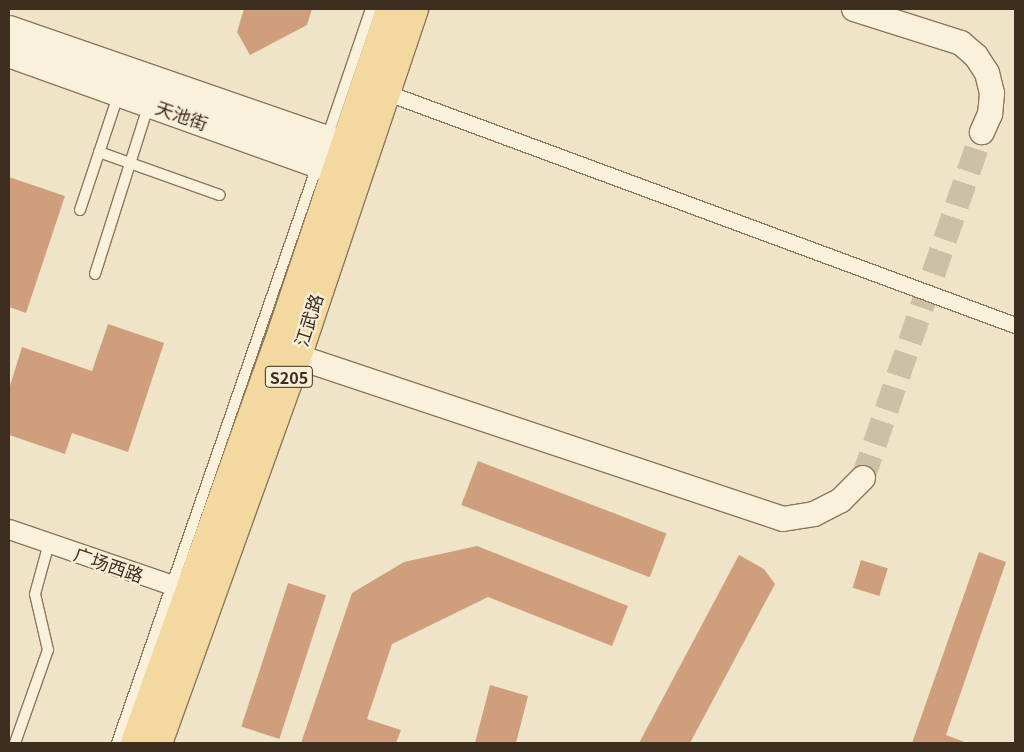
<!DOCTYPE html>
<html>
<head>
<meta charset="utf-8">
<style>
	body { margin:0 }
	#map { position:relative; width:1024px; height:752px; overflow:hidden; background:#f0e4c8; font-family:Georgia,"Noto Sans SC",serif }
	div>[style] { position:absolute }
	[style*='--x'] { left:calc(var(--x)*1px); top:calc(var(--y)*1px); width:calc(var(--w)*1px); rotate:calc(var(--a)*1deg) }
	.building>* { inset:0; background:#cf9f7d; transform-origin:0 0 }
	.tertiary-tunnel>* { height:24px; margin-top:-12px; transform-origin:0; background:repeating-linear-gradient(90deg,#ccc0a6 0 24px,transparent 0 36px) }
	.roads { filter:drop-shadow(1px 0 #8d765c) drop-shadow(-1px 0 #8d765c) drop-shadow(0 1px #8d765c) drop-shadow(0 -1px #8d765c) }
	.service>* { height:10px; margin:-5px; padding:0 5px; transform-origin:5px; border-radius:5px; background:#faf1dc }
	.pedestrian>* { height:15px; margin:-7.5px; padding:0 7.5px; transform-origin:7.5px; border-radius:7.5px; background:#faf1dc }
	.minor>* { height:19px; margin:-9.5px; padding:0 9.5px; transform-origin:9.5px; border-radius:9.5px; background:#faf1dc }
	.tertiary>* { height:24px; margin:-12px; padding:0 12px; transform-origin:12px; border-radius:12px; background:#faf1dc }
	.secondary>* { height:28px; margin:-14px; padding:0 14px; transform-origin:14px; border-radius:14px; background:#faf1dc }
	.primary>* { height:28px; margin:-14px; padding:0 14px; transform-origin:14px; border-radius:14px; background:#f3d9a0 }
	span { translate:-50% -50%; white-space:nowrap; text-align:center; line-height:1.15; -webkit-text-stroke:4.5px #f7eed8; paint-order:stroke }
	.shield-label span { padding:1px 4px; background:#f7eed8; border:1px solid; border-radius:4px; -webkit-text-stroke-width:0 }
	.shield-label { font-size:16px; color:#3d2e20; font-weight:700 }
	.street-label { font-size:18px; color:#3d2e20 }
	.frame { position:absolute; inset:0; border:10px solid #3d2e20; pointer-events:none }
</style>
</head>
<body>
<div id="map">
	<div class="building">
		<div style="clip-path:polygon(244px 9px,312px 9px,307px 25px,250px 55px,237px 32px)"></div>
		<div style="clip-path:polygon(9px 177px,65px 196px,26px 313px,9px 307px)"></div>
		<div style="clip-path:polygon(108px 324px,164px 343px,128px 452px,72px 433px,65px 454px,9px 435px,9px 389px,22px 347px,92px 371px)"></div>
		<div style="left:478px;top:461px;width:202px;height:47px;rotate:21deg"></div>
		<div style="clip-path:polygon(477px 546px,628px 606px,612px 646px,488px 597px,392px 644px,367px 719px,401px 730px,396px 743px,301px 743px,352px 593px,404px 562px)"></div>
		<div style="clip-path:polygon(979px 552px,1006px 562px,946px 735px,967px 743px,912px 743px)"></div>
		<div style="clip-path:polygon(739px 555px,764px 569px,775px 584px,690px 743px,639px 743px)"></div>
		<div style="left:861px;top:560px;width:28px;height:29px;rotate:17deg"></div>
		<div style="left:288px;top:583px;width:40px;height:151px;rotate:18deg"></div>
		<div style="clip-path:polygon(490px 685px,528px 696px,516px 743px,475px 743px)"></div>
	</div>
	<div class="tertiary-tunnel">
		<div style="--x:863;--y:478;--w:366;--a:-71"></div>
	</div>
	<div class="roads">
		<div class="service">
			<div style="--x:327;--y:138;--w:136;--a:-71.2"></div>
			<div style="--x:99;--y:152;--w:128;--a:19.6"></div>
			<div style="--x:80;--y:210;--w:123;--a:-71.6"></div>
			<div style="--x:95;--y:274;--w:178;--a:-72.4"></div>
			<div style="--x:15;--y:743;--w:99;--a:-70.5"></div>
			<div style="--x:48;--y:650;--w:57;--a:-103.1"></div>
			<div style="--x:35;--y:594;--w:53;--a:-74.6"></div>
			<div style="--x:117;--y:743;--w:611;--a:-70.88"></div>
		</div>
		<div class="pedestrian">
			<div style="--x:385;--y:92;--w:672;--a:20.3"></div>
		</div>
		<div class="minor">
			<div style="--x:9;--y:529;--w:201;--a:18.9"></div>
		</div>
		<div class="tertiary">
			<div style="--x:854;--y:9;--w:112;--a:17.6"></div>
			<div style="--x:961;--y:43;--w:20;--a:41"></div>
			<div style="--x:976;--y:56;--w:20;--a:57"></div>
			<div style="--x:987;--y:73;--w:21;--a:76"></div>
			<div style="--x:992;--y:93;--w:21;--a:95"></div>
			<div style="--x:990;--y:114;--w:20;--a:114"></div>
			<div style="--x:280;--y:351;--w:530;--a:18.47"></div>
			<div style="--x:783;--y:519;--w:31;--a:-9"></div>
			<div style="--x:814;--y:514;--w:30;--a:-27"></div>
			<div style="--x:841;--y:500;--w:31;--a:-45"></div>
		</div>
		<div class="secondary">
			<div style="--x:9;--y:30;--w:376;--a:19.1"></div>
			<div style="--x:9;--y:53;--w:368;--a:19.7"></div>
		</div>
		<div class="primary">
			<div style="--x:135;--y:743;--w:418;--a:-70.3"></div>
			<div style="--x:276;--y:350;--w:360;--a:-71.4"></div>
			<div style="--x:158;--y:743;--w:410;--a:-70.2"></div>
			<div style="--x:297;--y:357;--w:367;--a:-71.4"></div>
		</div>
	</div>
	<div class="shield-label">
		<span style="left:289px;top:377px">S205</span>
	</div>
	<div class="street-label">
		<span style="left:182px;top:115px;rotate:20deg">天池街</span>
		<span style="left:308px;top:320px;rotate:-72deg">江武路</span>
		<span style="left:109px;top:564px;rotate:19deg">广场西路</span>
	</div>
	<div class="frame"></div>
</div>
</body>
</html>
